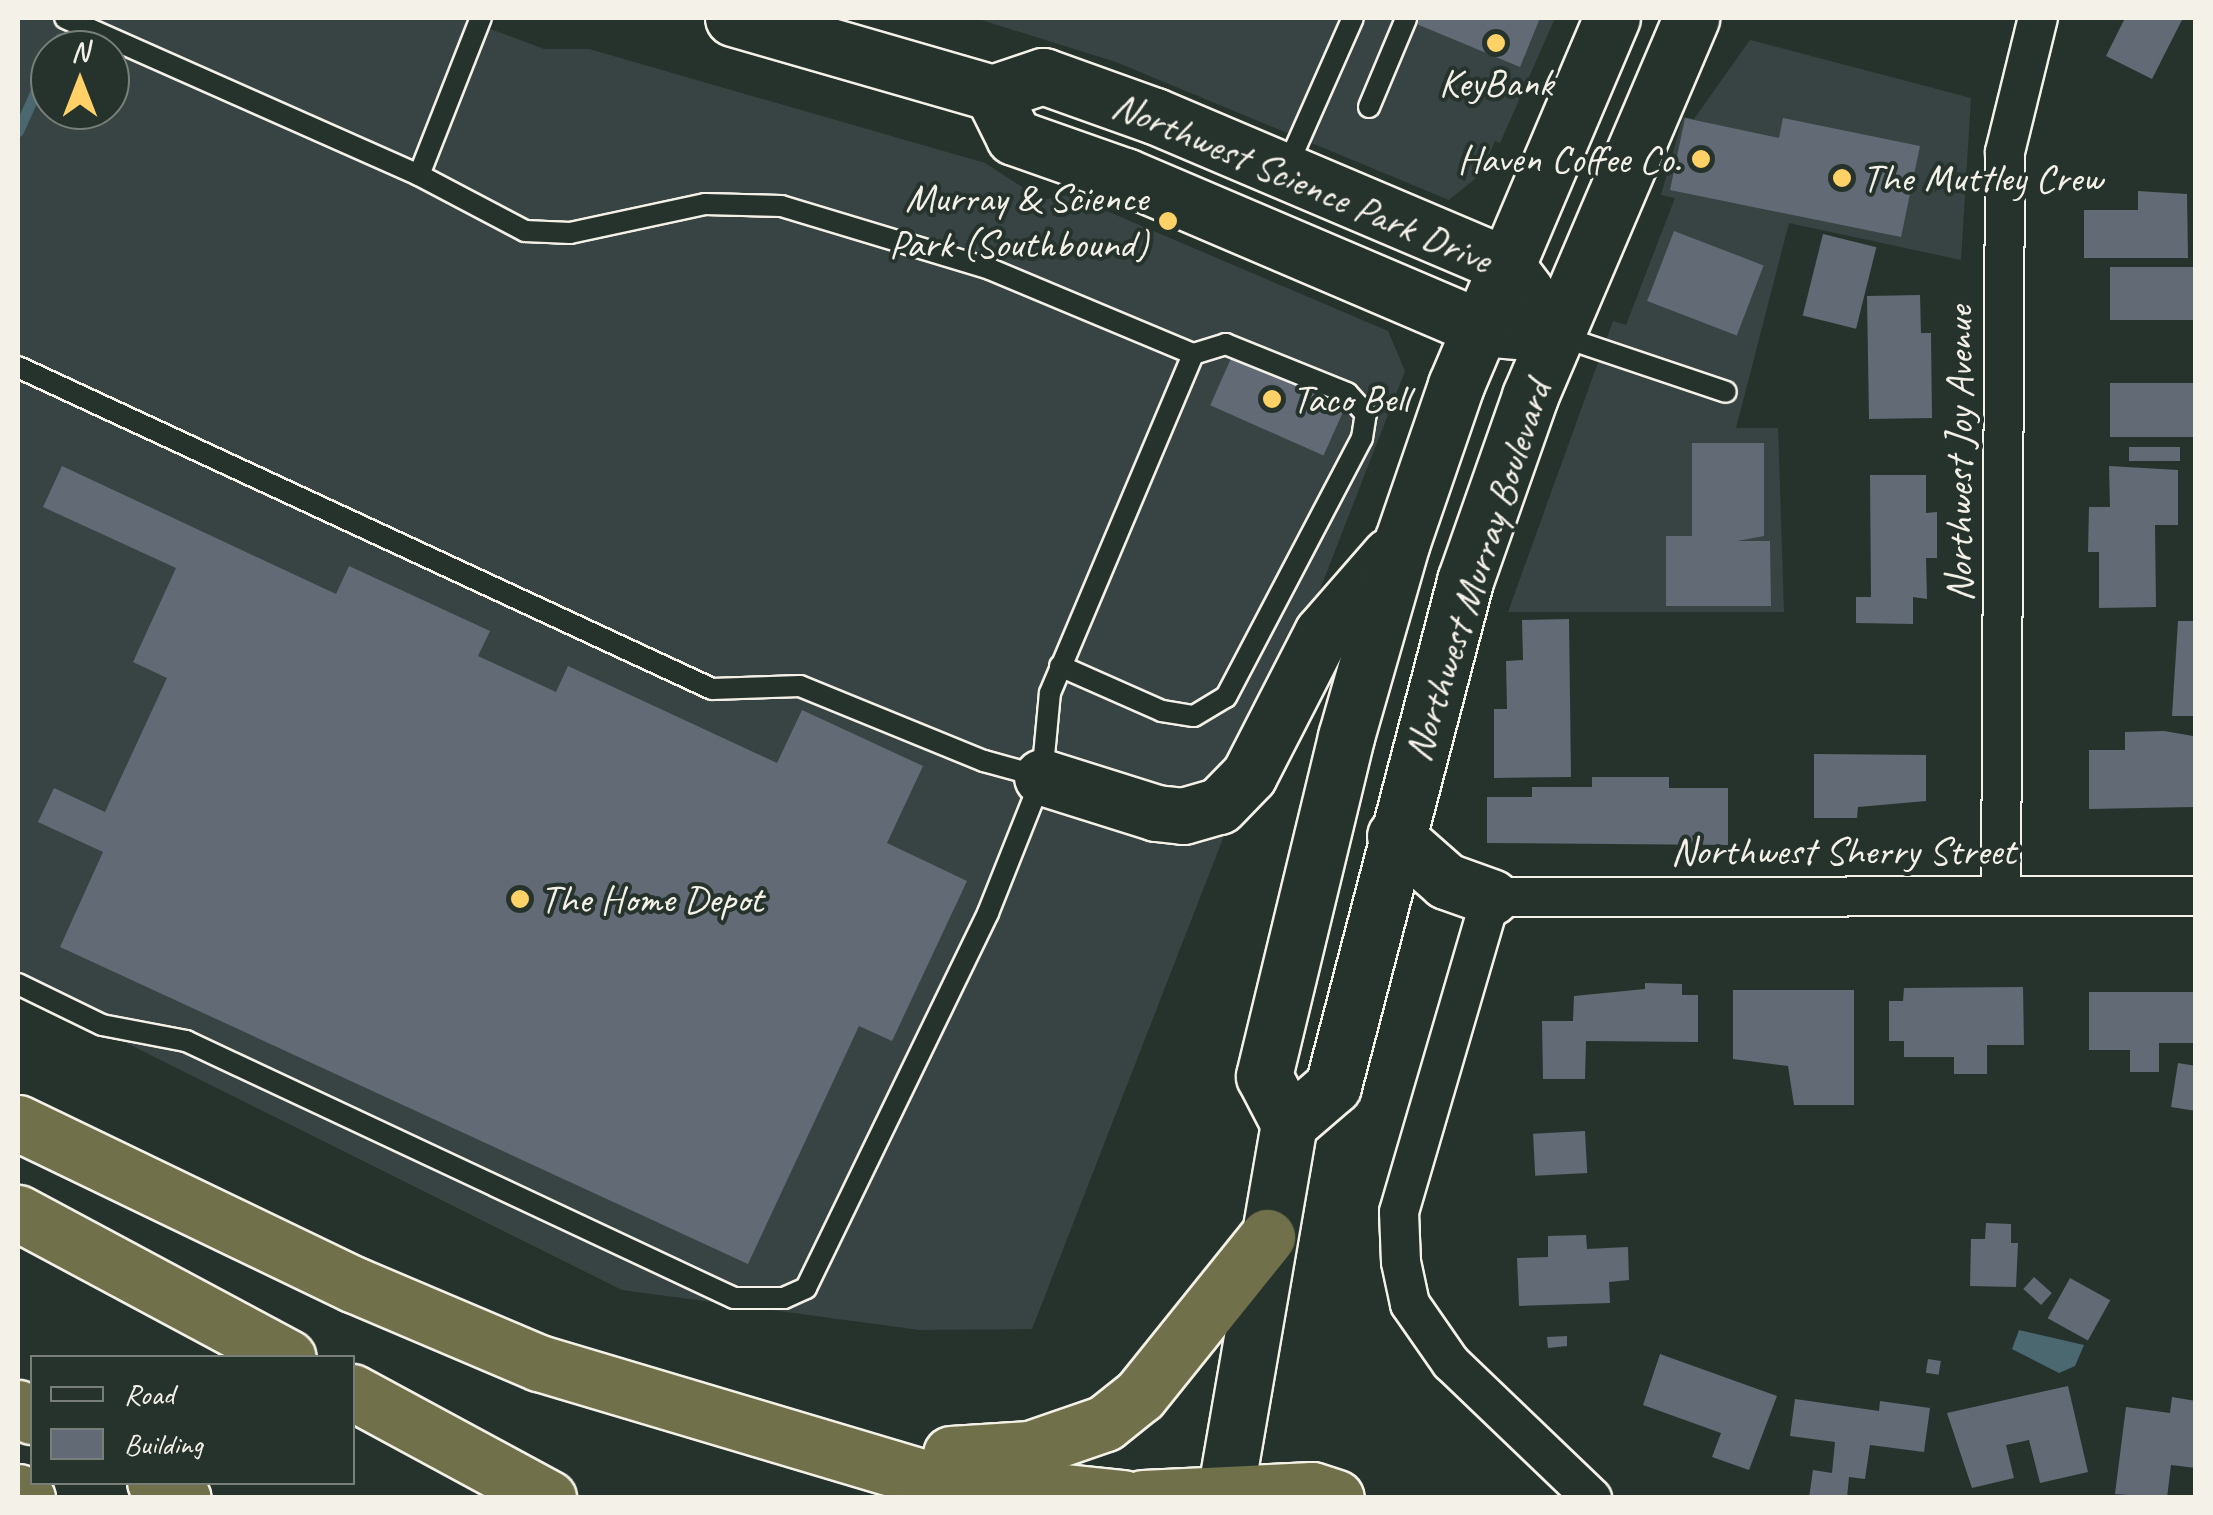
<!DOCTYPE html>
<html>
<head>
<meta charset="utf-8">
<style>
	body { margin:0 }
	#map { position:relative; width:2213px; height:1515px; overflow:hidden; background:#26332d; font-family:Caveat,sans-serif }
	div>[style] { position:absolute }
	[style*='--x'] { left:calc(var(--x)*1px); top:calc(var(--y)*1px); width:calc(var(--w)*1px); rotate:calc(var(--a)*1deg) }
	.built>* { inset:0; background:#384443 }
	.water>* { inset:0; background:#4b6871 }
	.stream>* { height:11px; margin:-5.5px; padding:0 5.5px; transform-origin:5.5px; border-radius:5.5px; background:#4b6871 }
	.building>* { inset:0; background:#616a75; transform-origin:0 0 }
	.roads { filter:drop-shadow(2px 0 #f4f1e8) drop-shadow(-2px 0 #f4f1e8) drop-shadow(0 2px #f4f1e8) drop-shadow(0 -2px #f4f1e8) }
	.lane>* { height:20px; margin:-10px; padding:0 10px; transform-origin:10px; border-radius:10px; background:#26332d }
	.street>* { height:38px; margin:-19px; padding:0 19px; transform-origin:19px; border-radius:19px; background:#26332d }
	.secondary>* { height:55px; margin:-27.5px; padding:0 27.5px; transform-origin:27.5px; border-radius:27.5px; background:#26332d }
	.highway>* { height:55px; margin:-27.5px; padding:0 27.5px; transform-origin:27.5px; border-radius:27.5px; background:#70704a }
	.dots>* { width:28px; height:28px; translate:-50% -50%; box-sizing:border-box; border:5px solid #26332d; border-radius:50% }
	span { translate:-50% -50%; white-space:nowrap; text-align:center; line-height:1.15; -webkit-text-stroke:8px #26332d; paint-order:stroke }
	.poi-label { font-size:40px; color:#f4f1e8 }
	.right { translate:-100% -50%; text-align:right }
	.left { translate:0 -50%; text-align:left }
	.street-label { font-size:40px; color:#f4f1e8 }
	.frame { position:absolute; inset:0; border:20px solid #f4f1e8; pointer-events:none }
	.legend { position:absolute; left:30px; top:1355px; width:325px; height:130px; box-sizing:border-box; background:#26332d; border:2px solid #787f78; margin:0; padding:12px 18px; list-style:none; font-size:30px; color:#f4f1e8 }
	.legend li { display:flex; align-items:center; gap:20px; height:50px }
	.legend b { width:50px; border:2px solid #787f78 }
	.north { position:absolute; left:30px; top:30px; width:100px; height:100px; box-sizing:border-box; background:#26332d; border:2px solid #787f78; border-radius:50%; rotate:0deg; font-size:28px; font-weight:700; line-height:40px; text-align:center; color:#f4f1e8 }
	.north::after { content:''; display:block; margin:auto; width:35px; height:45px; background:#ffd166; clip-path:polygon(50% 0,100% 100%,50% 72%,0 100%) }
</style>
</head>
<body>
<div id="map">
	<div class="built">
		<div style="clip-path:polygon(evenodd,18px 18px,461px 18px,544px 49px,589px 49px,985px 163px,1042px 200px,1069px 195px,1388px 331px,1405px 371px,1032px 1329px,920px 1330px,622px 1290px,18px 989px,18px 18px,50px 50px,110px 50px,110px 110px,50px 110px,50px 50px)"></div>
		<div style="clip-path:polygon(975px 18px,1555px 18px,1500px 143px,1495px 141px,1481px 174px,1449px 200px,1116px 62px)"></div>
		<div style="clip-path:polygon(1750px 40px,1971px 98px,1961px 260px,1789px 223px,1736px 428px,1778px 428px,1784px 612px,1508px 612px,1613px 321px,1626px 325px,1675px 198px,1661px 195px,1683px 117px,1694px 119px)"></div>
	</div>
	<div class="water">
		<div style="clip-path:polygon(2019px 1330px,2084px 1345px,2075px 1366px,2059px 1373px,2012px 1349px)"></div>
	</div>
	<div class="stream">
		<div style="--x:54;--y:50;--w:13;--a:-63"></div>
		<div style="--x:18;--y:131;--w:79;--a:-66"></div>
	</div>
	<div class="building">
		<div style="clip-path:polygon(1402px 18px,1540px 18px,1520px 67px)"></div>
		<div style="clip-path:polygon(2125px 18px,2183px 18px,2152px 79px,2106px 56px)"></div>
		<div style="clip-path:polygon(1685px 118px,1779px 138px,1783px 118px,1920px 146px,1901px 237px,1670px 190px)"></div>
		<div style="clip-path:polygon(2138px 191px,2187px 194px,2188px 258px,2084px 258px,2084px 210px,2138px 210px)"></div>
		<div style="left:1674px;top:231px;width:96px;height:75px;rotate:21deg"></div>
		<div style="left:1823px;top:234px;width:55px;height:84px;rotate:14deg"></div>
		<div style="left:2110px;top:267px;width:86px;height:53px"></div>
		<div style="clip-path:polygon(1920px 295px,1921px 333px,1931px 333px,1932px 418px,1869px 419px,1867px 296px)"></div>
		<div style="left:1233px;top:354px;width:124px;height:56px;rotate:24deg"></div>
		<div style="left:2196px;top:383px;width:54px;height:86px;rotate:90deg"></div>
		<div style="clip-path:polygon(1692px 443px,1764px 443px,1764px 536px,1737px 541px,1770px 541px,1771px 606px,1666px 606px,1666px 536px,1692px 536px)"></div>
		<div style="left:2129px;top:447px;width:51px;height:14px"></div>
		<div style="clip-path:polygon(62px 466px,336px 594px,349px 566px,490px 631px,478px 656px,556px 692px,568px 666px,777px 763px,802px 710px,923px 766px,887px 843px,967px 881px,892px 1041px,859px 1026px,748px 1264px,60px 947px,103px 852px,38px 822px,54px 788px,105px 812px,167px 678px,133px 662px,176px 568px,43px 507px)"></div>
		<div style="clip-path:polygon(2109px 466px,2178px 470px,2178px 525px,2155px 525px,2156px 607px,2099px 608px,2099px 552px,2088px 552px,2089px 507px,2110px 507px)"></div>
		<div style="clip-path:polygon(1870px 475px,1926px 475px,1926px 513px,1937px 512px,1937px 558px,1926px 558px,1927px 599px,1913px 597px,1913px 624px,1856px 623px,1856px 597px,1871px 597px)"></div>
		<div style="clip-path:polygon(1569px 619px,1571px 777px,1494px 778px,1494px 709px,1507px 709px,1506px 661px,1523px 660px,1522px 620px)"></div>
		<div style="clip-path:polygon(2178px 621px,2196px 621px,2196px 716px,2172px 716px)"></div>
		<div style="clip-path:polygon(2164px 731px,2193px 736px,2194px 807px,2089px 809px,2089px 750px,2125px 750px,2125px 732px)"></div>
		<div style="clip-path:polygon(1814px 754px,1926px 755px,1926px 801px,1858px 807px,1857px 818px,1814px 818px)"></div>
		<div style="clip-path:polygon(1592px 777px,1669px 777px,1669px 788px,1728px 788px,1728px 845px,1487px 843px,1487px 797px,1532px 797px,1532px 787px,1592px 787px)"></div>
		<div style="clip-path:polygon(1645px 983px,1682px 984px,1682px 995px,1698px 995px,1698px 1042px,1586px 1041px,1585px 1079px,1543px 1079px,1542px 1021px,1573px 1021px,1574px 996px,1645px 989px)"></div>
		<div style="clip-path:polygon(2023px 987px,2024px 1045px,1987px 1045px,1987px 1074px,1954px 1074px,1954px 1057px,1904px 1057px,1904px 1041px,1889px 1041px,1889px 1001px,1903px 1001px,1904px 988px)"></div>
		<div style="clip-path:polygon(1733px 990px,1854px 990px,1854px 1105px,1794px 1105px,1788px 1066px,1733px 1059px)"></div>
		<div style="clip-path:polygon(2089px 992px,2196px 992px,2196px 1043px,2159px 1043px,2159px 1072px,2130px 1072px,2130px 1050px,2089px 1050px)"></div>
		<div style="clip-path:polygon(2178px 1063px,2196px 1066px,2196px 1111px,2171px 1107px)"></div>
		<div style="left:1585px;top:1131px;width:42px;height:52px;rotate:87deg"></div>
		<div style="clip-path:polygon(1986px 1223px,2011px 1224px,2011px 1243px,2018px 1243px,2016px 1287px,1970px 1286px,1971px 1239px,1985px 1239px)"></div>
		<div style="clip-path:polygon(1586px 1235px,1587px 1249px,1628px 1247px,1629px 1280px,1609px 1282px,1610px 1303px,1519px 1306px,1517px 1258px,1548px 1257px,1548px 1236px)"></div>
		<div style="left:2034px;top:1277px;width:24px;height:16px;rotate:42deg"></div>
		<div style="left:2070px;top:1278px;width:46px;height:46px;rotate:29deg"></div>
		<div style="clip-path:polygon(1567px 1336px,1567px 1346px,1548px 1348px,1547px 1337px)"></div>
		<div style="clip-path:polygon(1660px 1354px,1777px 1396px,1749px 1470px,1712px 1457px,1721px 1433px,1643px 1405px)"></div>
		<div style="left:1928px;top:1359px;width:13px;height:14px;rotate:9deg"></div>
		<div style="clip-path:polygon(2068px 1386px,2088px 1472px,2040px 1483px,2029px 1440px,2006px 1445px,2014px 1478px,1972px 1488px,1947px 1413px)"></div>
		<div style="clip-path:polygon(2172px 1397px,2196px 1401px,2196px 1468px,2171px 1465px,2167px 1498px,2115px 1494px,2126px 1407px,2170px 1413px)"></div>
		<div style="clip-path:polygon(1795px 1399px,1879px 1411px,1880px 1401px,1930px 1408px,1924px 1452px,1870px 1445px,1865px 1479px,1849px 1477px,1847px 1498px,1809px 1498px,1813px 1470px,1832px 1473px,1835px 1442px,1790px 1436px)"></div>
	</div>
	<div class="roads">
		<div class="lane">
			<div style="--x:1369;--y:107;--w:95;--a:-67.2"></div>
			<div style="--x:1286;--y:169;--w:165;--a:-66.1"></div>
			<div style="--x:419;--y:175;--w:169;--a:-68.5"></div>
			<div style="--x:1557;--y:335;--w:178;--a:18.6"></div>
			<div style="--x:18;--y:367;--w:765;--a:24.89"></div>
			<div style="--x:712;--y:689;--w:88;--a:-2"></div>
			<div style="--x:800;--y:686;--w:199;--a:22.2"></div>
			<div style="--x:984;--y:761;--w:60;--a:15.4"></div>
			<div style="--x:1060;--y:666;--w:111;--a:23.8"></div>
			<div style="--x:1162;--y:711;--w:32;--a:9"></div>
			<div style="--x:1194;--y:716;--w:37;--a:-31"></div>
			<div style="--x:1226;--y:697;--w:293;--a:-62.3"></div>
			<div style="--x:1362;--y:438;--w:24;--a:-81"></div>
			<div style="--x:1366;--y:414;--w:28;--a:-132"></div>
			<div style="--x:1347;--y:393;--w:131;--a:-158"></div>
			<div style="--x:1226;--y:344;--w:34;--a:163"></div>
			<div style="--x:18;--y:984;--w:93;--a:26"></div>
			<div style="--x:102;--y:1025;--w:86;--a:10.8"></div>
			<div style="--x:186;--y:1041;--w:605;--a:25.13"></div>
			<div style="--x:734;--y:1298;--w:50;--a:0"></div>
			<div style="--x:784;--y:1298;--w:24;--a:-24"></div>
			<div style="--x:806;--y:1288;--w:417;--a:-64.1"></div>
			<div style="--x:988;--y:913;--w:146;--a:-68.3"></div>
			<div style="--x:1042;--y:777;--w:84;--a:-84.6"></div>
			<div style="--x:1050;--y:693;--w:368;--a:-67.1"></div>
			<div style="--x:1193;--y:354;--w:220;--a:-157.3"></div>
			<div style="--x:990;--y:269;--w:218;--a:-163.2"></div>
			<div style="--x:781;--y:206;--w:76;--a:-178.5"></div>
			<div style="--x:705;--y:204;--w:138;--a:167.9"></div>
			<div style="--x:570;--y:233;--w:45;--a:-177.5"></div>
			<div style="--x:525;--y:231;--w:120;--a:-152.2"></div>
			<div style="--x:419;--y:175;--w:387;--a:-156.1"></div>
		</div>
		<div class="street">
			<div style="--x:2001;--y:896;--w:744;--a:-89.69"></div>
			<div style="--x:2005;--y:152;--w:138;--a:-76.2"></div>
			<div style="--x:1592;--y:1498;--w:195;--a:-136.2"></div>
			<div style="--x:1451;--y:1363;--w:72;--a:-124.8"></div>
			<div style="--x:1410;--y:1304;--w:43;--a:-102.1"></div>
			<div style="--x:1401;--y:1262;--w:50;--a:-92.3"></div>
			<div style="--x:1399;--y:1212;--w:328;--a:-73.7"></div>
			<div style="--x:1491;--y:897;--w:705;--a:-0.08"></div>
		</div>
		<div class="secondary">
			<div style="--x:733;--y:18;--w:270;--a:16.1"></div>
			<div style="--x:992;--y:93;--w:54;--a:-18.4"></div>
			<div style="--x:1043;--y:76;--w:119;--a:19.7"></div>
			<div style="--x:1155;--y:116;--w:381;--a:23"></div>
			<div style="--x:1506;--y:265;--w:34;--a:53"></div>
			<div style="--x:992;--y:93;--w:49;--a:63.4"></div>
			<div style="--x:1014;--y:137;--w:118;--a:19.4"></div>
			<div style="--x:1125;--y:176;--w:387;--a:23.1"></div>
			<div style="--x:1481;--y:328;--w:37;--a:5"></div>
			<div style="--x:1042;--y:777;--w:120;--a:17.5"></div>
			<div style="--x:1156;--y:813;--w:27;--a:6"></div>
			<div style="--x:1183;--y:816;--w:37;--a:-16"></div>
			<div style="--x:1219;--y:806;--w:43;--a:-45.9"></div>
			<div style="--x:1249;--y:775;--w:160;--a:-62.8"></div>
			<div style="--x:1322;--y:633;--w:103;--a:-48.9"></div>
			<div style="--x:1395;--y:836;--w:68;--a:41.4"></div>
			<div style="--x:1446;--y:881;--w:48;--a:19.6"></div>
			<div style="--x:1289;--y:1124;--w:58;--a:-40.8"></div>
			<div style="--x:1333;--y:1086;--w:522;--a:-75.35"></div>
			<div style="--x:1465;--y:581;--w:196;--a:-70.6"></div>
			<div style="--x:1530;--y:396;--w:411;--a:-66.9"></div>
			<div style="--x:1225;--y:1494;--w:375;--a:-80.2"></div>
			<div style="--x:1289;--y:1124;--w:54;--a:-117.5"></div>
			<div style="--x:1264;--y:1076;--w:349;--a:-76.4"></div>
			<div style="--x:1346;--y:737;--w:203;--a:-74"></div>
			<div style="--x:1402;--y:542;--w:166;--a:-71"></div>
			<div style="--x:1456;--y:385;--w:399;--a:-67"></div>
		</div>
		<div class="highway">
			<div style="--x:18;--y:1123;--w:374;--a:25.7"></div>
			<div style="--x:355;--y:1285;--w:200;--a:23"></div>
			<div style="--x:539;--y:1363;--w:400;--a:16.6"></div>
			<div style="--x:922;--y:1477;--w:202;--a:6"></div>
			<div style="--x:18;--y:1213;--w:306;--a:28.2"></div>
			<div style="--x:352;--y:1392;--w:223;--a:28.4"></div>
			<div style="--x:18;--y:1408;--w:16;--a:30"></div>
			<div style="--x:951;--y:1454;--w:79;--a:-3.6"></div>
			<div style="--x:1030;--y:1449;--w:79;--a:-19.1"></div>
			<div style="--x:1105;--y:1423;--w:45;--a:-38.7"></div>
			<div style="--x:1140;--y:1395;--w:203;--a:-51.2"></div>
			<div style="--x:155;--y:1482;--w:32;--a:30"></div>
			<div style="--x:18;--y:1492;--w:11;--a:34"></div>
			<div style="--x:1143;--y:1498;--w:169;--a:-2.7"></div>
			<div style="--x:1312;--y:1490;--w:25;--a:18"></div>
		</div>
	</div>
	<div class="dots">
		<div style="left:1496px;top:43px;background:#ffd166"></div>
		<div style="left:1701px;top:159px;background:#ffd166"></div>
		<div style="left:1842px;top:178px;background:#ffd166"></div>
		<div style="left:1168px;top:221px;background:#ffd166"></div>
		<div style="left:1272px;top:399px;background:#ffd166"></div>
		<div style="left:520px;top:899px;background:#ffd166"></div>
	</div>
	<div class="poi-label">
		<span style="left:1496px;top:83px">KeyBank</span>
		<span class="right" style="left:1681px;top:159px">Haven Coffee Co.</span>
		<span class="left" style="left:1862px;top:178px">The Muttley Crew</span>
		<span class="right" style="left:1148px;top:221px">Murray &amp; Science<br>Park (Southbound)</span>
		<span class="left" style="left:1292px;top:399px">Taco Bell</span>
		<span class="left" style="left:540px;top:899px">The Home Depot</span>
	</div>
	<div class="street-label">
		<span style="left:1302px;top:182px;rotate:23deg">Northwest Science Park Drive</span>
		<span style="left:1959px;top:454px;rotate:-90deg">Northwest Joy Avenue</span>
		<span style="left:1477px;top:571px;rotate:-72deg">Northwest Murray Boulevard</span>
		<span style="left:1843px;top:851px">Northwest Sherry Street</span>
	</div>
	<div class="frame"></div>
	<ul class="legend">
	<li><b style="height:12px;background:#26332d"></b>Road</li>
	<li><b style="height:28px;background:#616a75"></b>Building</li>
	</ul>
	<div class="north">N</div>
</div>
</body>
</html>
